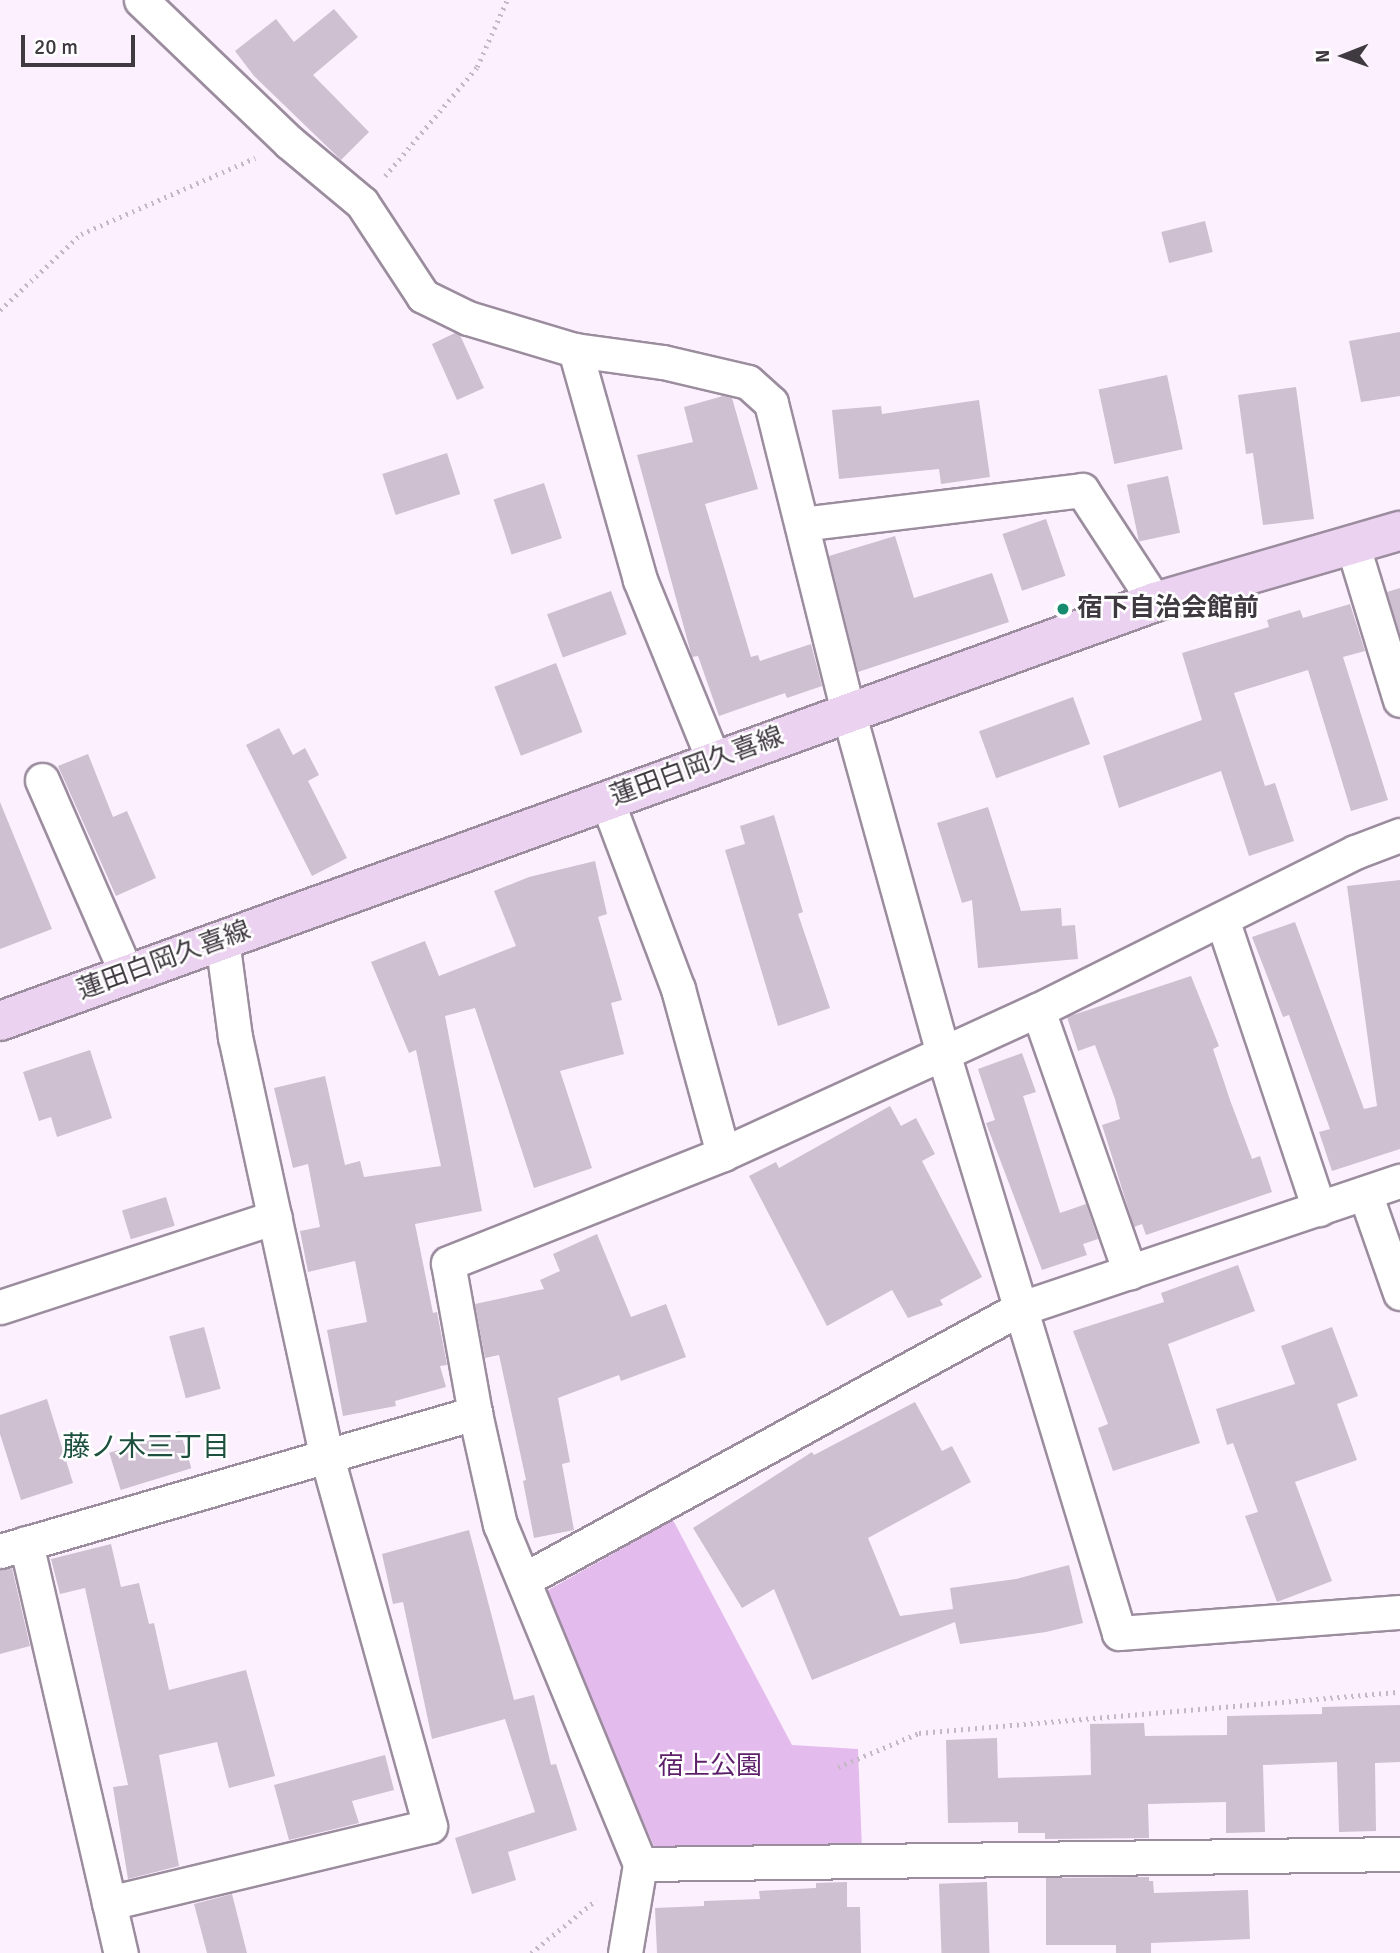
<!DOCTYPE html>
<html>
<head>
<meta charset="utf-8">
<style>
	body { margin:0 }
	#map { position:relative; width:1400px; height:1953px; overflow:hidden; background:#fcf0ff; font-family:Signika,"Noto Sans JP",sans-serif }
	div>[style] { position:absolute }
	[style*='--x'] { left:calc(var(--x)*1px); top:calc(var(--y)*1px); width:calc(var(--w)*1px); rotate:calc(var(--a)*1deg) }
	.green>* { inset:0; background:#e4bbed }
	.building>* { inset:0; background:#cebfd1; transform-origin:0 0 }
	.path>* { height:4.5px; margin-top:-2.25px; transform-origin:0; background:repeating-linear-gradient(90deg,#c3b9c5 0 2px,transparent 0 7px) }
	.roads { filter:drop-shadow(2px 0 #9b8c9e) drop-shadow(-2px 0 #9b8c9e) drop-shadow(0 2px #9b8c9e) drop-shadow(0 -2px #9b8c9e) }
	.street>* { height:33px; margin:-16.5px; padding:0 16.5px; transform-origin:16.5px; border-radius:16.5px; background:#fff }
	.secondary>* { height:38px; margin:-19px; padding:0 19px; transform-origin:19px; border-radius:19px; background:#ebd2f0 }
	.dots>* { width:19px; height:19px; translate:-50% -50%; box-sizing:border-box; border:4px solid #fff; border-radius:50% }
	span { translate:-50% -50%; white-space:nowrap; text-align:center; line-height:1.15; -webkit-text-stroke:5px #fff; paint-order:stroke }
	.poi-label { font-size:26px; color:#3f3940; font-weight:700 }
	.left { translate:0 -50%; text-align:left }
	.street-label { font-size:26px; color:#3f3940 }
	.park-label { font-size:26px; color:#5d1e6a }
	.neighbourhood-label { font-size:28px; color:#1e5040 }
	.north { position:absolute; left:1309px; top:21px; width:70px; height:70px; -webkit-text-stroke:5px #fff; paint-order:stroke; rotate:269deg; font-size:19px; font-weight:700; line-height:28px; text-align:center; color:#3f3940 }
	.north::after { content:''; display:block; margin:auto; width:24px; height:32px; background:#3f3940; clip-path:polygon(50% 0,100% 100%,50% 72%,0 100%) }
	.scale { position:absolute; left:21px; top:35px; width:114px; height:32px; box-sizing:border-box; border:4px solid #3f3940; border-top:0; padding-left:9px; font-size:21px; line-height:24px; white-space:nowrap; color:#3f3940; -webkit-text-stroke:5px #fff; paint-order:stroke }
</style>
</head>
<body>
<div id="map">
	<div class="green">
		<div style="clip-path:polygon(673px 1520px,792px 1745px,858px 1749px,862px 1849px,657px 1853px,543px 1593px)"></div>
	</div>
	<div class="building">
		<div style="clip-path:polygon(334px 9px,358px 37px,313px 75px,369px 132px,341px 160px,254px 76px,235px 51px,276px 19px,294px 42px)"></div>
		<div style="left:1205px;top:221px;width:32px;height:45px;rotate:76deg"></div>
		<div style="clip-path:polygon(1400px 332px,1400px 396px,1361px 402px,1349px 341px)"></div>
		<div style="clip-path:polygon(455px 333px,460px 335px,484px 388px,457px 400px,432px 344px)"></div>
		<div style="left:1167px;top:375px;width:76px;height:70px;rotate:78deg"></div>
		<div style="clip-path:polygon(1296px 387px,1314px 519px,1263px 525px,1253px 453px,1246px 454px,1238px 395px)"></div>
		<div style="clip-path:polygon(723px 396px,732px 398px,758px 489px,705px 504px,751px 657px,758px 655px,760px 661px,811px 644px,822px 686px,787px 698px,785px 693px,719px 716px,698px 656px,692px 657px,637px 455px,693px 442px,684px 407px)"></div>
		<div style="clip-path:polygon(979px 400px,990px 477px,941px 484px,939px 469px,839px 479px,832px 410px,881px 406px,882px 414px)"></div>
		<div style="left:447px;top:453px;width:43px;height:68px;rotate:72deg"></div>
		<div style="left:1168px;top:476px;width:58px;height:42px;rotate:78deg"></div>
		<div style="left:544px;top:483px;width:58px;height:53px;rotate:72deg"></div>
		<div style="left:1046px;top:519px;width:60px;height:46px;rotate:71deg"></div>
		<div style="clip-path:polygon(895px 536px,914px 598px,992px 573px,1009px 622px,858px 672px,829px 556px)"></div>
		<div style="clip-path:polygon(1400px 588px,1400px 634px,1387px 592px)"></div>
		<div style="left:611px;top:591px;width:46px;height:68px;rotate:70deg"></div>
		<div style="clip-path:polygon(1350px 604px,1365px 651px,1343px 657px,1388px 800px,1351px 811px,1308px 670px,1234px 693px,1265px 786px,1275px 783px,1294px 841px,1249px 856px,1221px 771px,1119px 808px,1103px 756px,1202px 720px,1182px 653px,1269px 627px,1267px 620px,1300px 610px,1303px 618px)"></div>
		<div style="left:556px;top:663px;width:74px;height:66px;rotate:69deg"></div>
		<div style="left:1073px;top:697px;width:50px;height:100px;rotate:70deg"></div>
		<div style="clip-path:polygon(279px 728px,293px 755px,305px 748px,319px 775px,308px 781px,347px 858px,312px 876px,246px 745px)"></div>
		<div style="clip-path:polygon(88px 754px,113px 817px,127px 811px,156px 878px,116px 896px,58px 766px)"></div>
		<div style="clip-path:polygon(0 802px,52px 929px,0 949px)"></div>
		<div style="clip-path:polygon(988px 807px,1021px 911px,1061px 908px,1062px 926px,1075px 925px,1078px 959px,978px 968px,972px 900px,962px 903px,937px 823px)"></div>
		<div style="clip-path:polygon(774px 815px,803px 912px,798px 914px,830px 1008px,778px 1026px,725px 850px,745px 844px,740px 826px)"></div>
		<div style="clip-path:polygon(595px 861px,607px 914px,598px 917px,622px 1000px,611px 1003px,624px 1054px,560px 1071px,592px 1168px,534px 1188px,475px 1008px,445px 1016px,482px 1211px,415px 1224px,433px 1313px,437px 1312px,447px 1365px,440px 1366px,446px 1387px,395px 1401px,396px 1406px,343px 1416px,327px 1330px,367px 1322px,355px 1261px,308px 1272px,300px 1231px,320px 1227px,308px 1164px,293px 1168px,274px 1088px,325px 1076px,345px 1165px,360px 1161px,364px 1177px,441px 1166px,416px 1050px,409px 1053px,371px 962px,425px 941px,439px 976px,516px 946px,494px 891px,529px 877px)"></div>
		<div style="clip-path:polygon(1400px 880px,1400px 1149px,1332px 1171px,1319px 1132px,1330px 1129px,1289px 1015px,1283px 1017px,1252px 937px,1295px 922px,1364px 1109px,1377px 1106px,1347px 886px)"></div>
		<div style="clip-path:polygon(1191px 976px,1219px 1046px,1213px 1049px,1230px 1100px,1252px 1159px,1260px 1156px,1272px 1192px,1146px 1235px,1142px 1224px,1134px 1227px,1102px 1125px,1120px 1119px,1115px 1099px,1095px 1045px,1078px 1051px,1067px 1017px)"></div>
		<div style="clip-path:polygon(90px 1050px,112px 1118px,57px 1137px,51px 1117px,39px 1121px,23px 1072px)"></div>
		<div style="clip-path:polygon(1022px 1053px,1036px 1092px,1023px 1096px,1060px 1213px,1086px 1204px,1098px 1239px,1083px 1244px,1087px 1255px,1042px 1270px,986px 1123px,995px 1120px,978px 1069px)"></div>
		<div style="clip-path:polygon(890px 1106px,901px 1126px,916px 1118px,935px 1154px,922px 1161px,982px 1277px,940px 1300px,943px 1305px,908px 1318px,892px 1290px,827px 1326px,749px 1176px,776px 1162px,779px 1168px)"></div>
		<div style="left:166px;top:1197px;width:30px;height:46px;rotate:73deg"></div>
		<div style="clip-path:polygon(597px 1234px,631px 1317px,666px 1304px,686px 1357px,621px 1381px,619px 1375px,558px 1398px,570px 1462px,562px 1464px,574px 1530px,534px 1538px,523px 1481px,526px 1480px,499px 1355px,485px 1358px,475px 1304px,544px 1289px,540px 1280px,560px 1271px,553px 1254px)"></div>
		<div style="clip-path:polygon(1238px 1265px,1255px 1311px,1168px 1344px,1200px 1443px,1113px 1471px,1098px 1428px,1108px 1424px,1073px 1331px,1164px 1302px,1161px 1293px)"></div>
		<div style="left:204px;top:1327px;width:64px;height:36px;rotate:75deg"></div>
		<div style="clip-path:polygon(1332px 1327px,1358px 1396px,1337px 1404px,1357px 1460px,1295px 1482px,1332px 1581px,1277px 1602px,1245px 1516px,1258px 1512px,1233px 1443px,1227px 1445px,1216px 1409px,1295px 1384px,1281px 1346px)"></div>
		<div style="clip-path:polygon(47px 1399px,73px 1483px,21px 1500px,0 1434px,0 1415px)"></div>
		<div style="clip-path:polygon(915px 1402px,942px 1451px,952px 1446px,971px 1482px,868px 1538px,900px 1616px,953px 1609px,950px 1588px,1016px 1579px,1069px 1565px,1083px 1623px,1046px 1632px,960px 1644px,955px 1622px,812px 1680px,774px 1589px,742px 1608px,693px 1528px,812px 1452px,814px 1455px)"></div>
		<div style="left:180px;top:1431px;width:39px;height:74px;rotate:73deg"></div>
		<div style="clip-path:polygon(469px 1530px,514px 1700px,534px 1695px,551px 1765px,556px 1764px,577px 1830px,508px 1852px,516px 1880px,472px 1894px,455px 1838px,535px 1812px,505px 1719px,432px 1739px,403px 1602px,393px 1604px,382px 1554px)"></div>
		<div style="clip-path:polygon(111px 1544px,121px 1587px,139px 1583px,149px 1624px,154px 1623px,169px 1690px,246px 1670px,275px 1776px,229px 1788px,217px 1742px,159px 1755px,179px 1866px,128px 1879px,113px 1787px,128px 1785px,85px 1588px,60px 1594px,51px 1559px)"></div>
		<div style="clip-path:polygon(12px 1568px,30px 1646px,0 1654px,0 1570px)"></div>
		<div style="clip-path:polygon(1400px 1705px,1400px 1762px,1375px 1763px,1376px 1831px,1339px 1832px,1337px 1762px,1263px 1765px,1265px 1832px,1226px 1833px,1226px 1802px,1148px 1804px,1149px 1838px,1045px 1839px,1045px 1833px,1018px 1833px,1018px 1822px,948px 1823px,946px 1740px,997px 1738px,998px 1778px,1091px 1775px,1090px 1724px,1144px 1723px,1145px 1736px,1227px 1735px,1227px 1716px,1322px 1714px,1322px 1707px)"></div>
		<div style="clip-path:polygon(385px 1755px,394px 1790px,352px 1801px,359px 1823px,289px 1840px,274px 1785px)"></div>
		<div style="clip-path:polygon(1149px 1877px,1149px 1881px,1153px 1881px,1154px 1893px,1248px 1890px,1250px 1939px,1151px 1943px,1151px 1953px,1116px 1953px,1116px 1945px,1046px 1945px,1046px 1878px)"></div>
		<div style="clip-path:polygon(847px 1882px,847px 1907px,860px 1907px,861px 1953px,657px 1953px,655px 1908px,704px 1906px,704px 1901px,760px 1899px,759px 1891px,816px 1888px,816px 1883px)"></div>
		<div style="left:987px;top:1882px;width:71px;height:48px;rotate:88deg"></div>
		<div style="clip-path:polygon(232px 1894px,247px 1953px,207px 1953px,194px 1904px)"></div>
	</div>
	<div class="path">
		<div style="--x:385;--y:176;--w:143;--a:-49.8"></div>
		<div style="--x:477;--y:67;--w:73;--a:-65.9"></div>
		<div style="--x:0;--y:310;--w:111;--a:-43.2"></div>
		<div style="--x:81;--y:234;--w:190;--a:-23.6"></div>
		<div style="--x:838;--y:1767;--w:88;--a:-22.8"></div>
		<div style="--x:919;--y:1733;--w:483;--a:-4.9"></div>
		<div style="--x:531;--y:1953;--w:84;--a:-39.2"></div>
	</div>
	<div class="roads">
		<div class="street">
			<div style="--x:141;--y:0;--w:205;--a:43.8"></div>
			<div style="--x:289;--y:142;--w:95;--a:39.9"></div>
			<div style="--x:362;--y:203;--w:111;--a:56.7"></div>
			<div style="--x:423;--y:296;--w:50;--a:26.1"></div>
			<div style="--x:468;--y:318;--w:112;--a:16.7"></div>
			<div style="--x:575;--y:350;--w:89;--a:7.8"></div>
			<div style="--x:663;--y:362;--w:87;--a:13.2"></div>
			<div style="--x:748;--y:382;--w:31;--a:42"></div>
			<div style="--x:771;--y:403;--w:317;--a:76"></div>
			<div style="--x:848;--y:711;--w:355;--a:74.5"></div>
			<div style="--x:943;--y:1053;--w:606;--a:73.12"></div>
			<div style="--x:1119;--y:1633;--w:282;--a:-4.3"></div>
			<div style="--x:575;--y:350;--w:239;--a:74.2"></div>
			<div style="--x:640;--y:580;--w:196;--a:67.8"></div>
			<div style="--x:802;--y:524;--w:282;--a:-6.9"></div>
			<div style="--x:1082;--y:490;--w:134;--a:56.9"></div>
			<div style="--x:1352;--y:543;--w:164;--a:73"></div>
			<div style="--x:42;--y:780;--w:213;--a:66.4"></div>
			<div style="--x:607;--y:801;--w:201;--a:69.3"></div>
			<div style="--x:678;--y:989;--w:171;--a:74.7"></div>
			<div style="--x:1222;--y:919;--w:306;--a:71.5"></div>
			<div style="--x:1038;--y:1010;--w:278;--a:70.7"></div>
			<div style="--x:1365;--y:1193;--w:106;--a:70.7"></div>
			<div style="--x:0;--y:1307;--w:289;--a:-18.1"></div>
			<div style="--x:26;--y:1543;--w:421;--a:77"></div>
			<div style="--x:0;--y:1551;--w:495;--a:-16.2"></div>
			<div style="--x:525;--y:1579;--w:563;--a:-28.66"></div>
			<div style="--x:1019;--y:1309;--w:402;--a:-18.6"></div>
			<div style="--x:640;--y:1864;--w:760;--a:-0.75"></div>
			<div style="--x:109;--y:1903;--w:330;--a:-13.5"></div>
			<div style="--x:430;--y:1826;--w:386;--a:-105.6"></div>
			<div style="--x:326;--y:1454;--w:427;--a:-102.3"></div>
			<div style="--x:235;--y:1037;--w:98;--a:-97.6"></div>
			<div style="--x:625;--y:1953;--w:90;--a:-80.4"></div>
			<div style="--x:640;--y:1864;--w:367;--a:-112.4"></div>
			<div style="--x:500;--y:1525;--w:115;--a:-102.6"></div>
			<div style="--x:475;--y:1413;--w:152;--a:-100.2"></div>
			<div style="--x:448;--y:1263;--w:296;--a:-21.6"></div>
			<div style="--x:723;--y:1154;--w:346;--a:-24.6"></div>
			<div style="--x:1038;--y:1010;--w:354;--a:-26.5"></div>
			<div style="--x:1355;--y:852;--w:48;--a:-20.7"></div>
		</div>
		<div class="secondary">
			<div style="--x:0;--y:1021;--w:1229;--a:-19.94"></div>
			<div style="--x:1155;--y:602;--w:255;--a:-16.2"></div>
		</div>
	</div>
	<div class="dots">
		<div style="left:1063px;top:609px;background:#168c6e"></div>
	</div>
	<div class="poi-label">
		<span class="left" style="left:1077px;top:609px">宿下自治会館前</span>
	</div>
	<div class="street-label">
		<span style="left:697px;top:767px;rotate:-20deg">蓮田白岡久喜線</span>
		<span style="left:164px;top:961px;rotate:-20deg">蓮田白岡久喜線</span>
	</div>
	<div class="park-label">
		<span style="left:710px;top:1767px">宿上公園</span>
	</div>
	<div class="neighbourhood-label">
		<span style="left:146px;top:1447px">藤ノ木三丁目</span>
	</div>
	<div class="north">N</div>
	<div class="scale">20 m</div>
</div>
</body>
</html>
